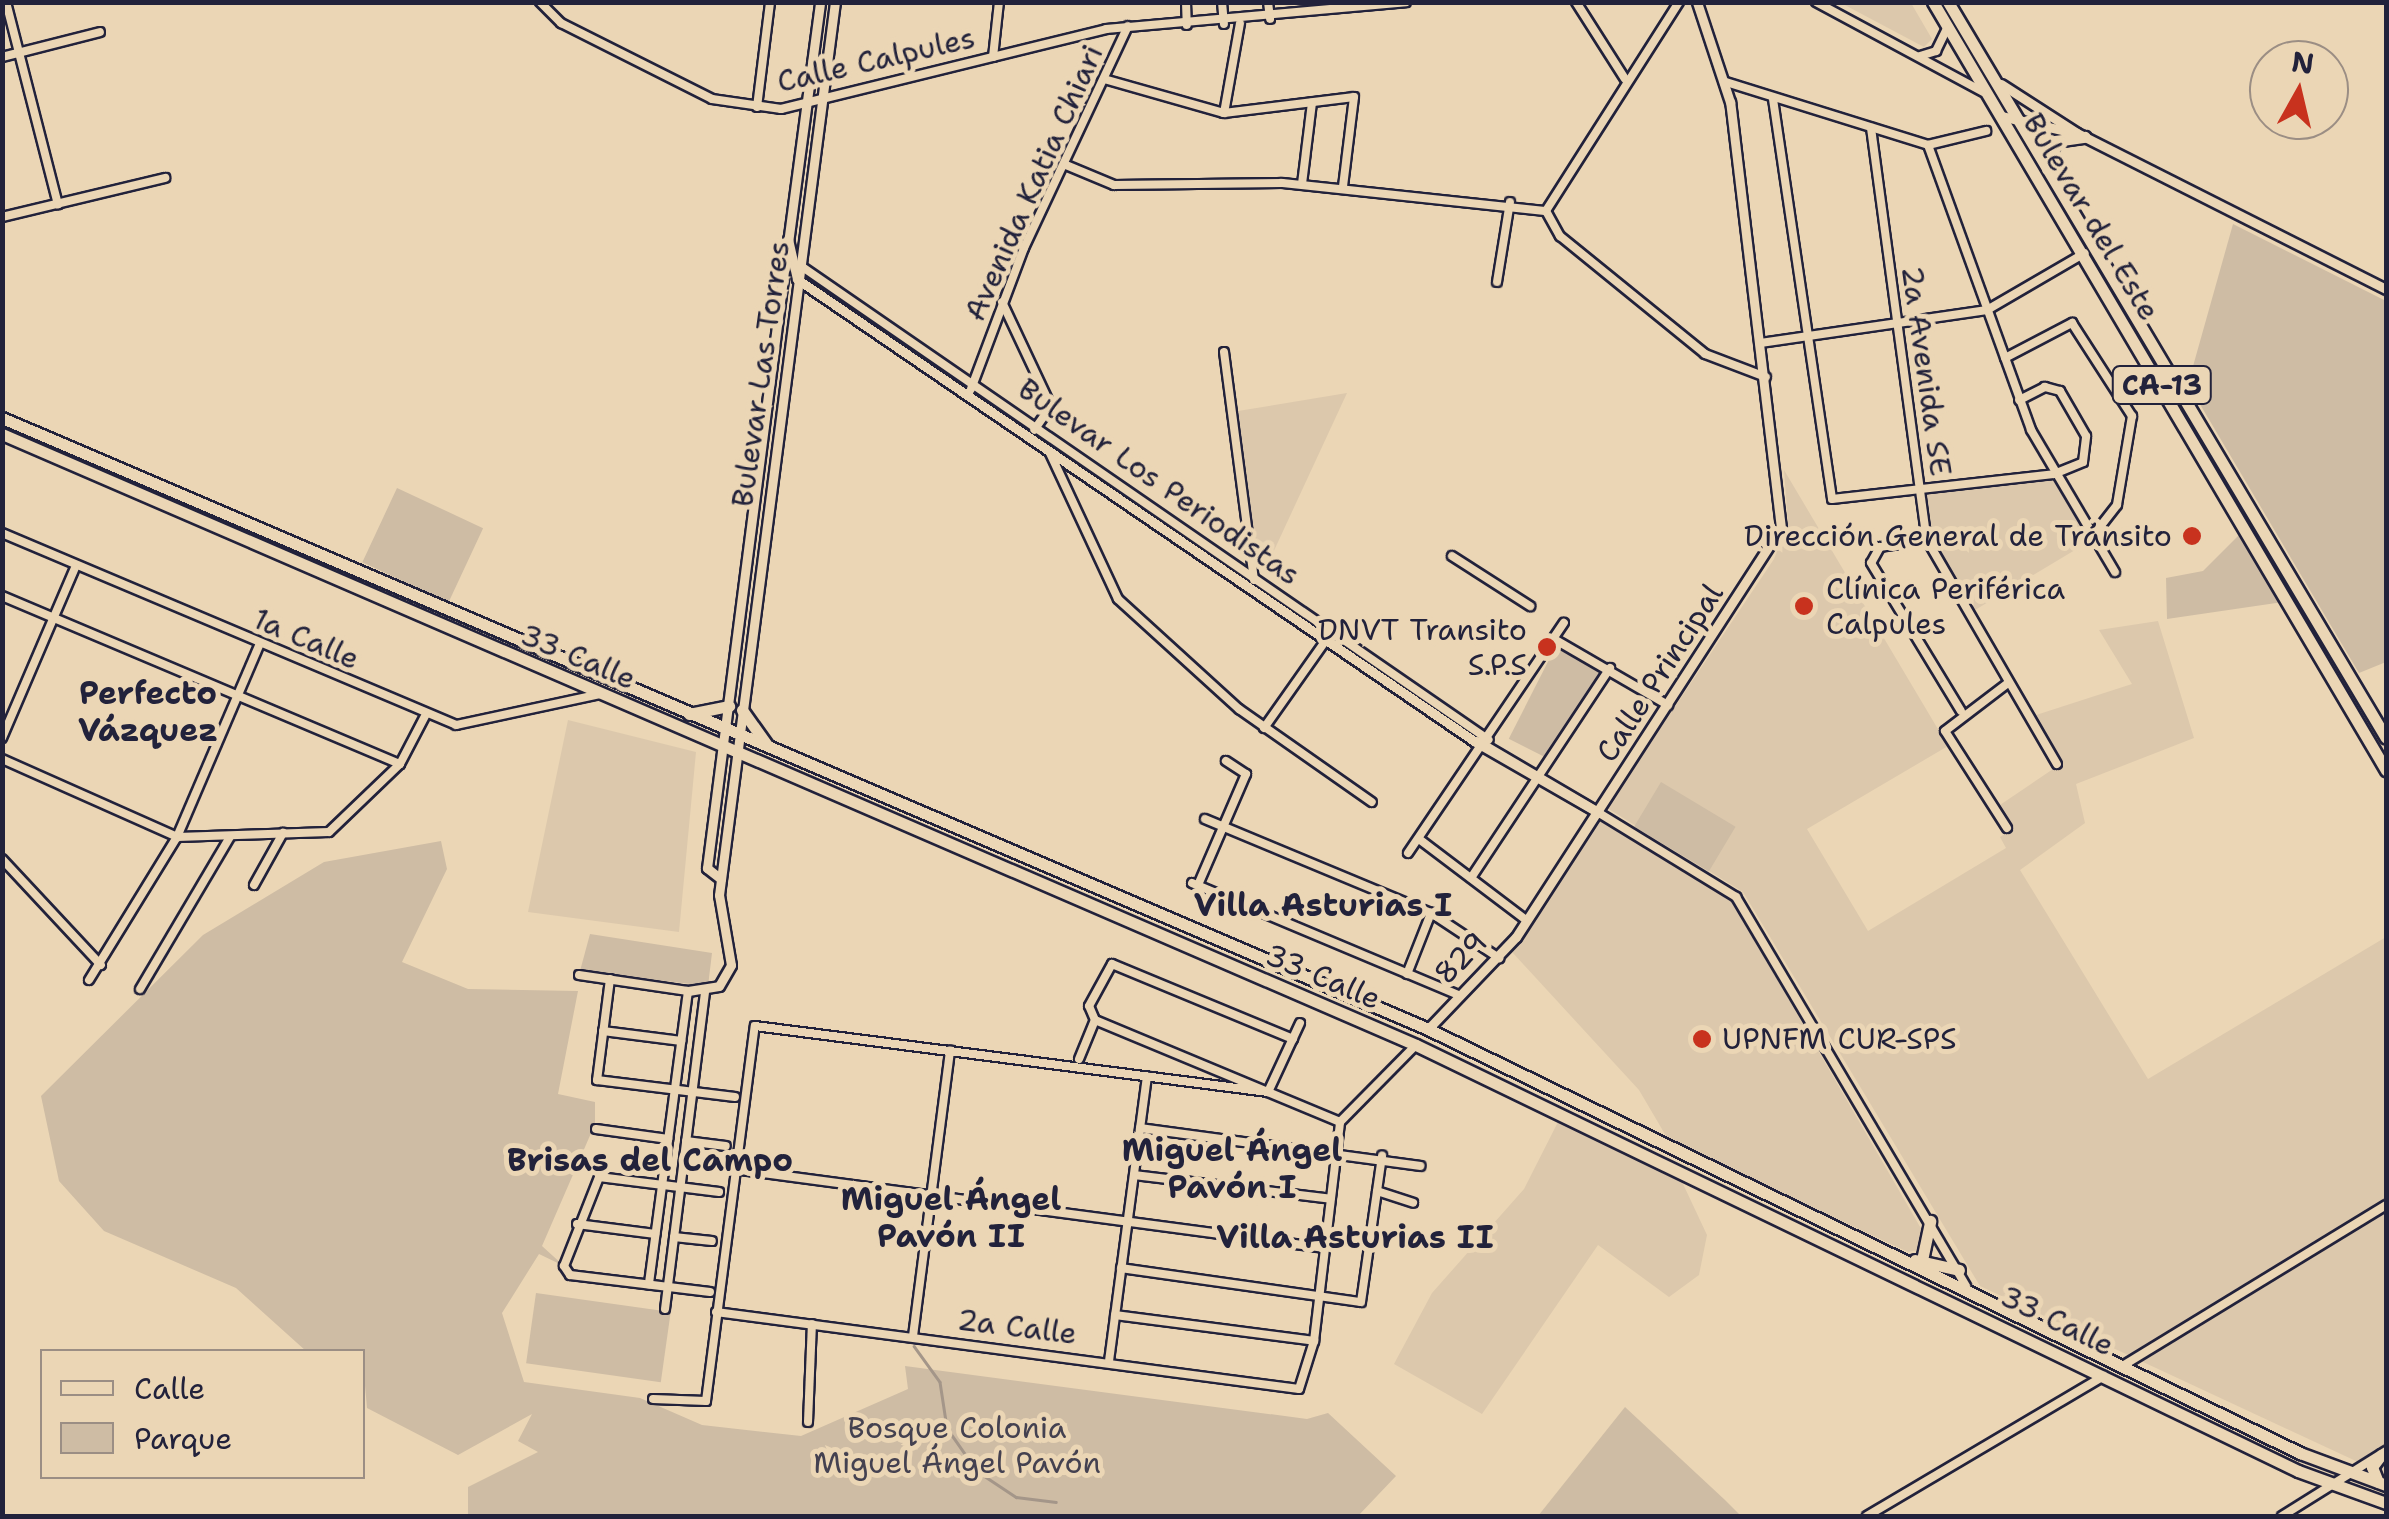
<!DOCTYPE html>
<html>
<head>
<meta charset="utf-8">
<style>
	body { margin:0 }
	#map { position:relative; width:2389px; height:1519px; overflow:hidden; background:#ebd6b5; font-family:"Shantell Sans",sans-serif }
	div>[style] { position:absolute }
	[style*='--x'] { left:calc(var(--x)*1px); top:calc(var(--y)*1px); width:calc(var(--w)*1px); rotate:calc(var(--a)*1deg) }
	.built>* { inset:0; background:#dcc8ac }
	.green>* { inset:0; background:#cebca4; transform-origin:0 0 }
	.stream>* { height:2.5px; margin:-1.25px; padding:0 1.25px; transform-origin:1.25px; border-radius:1.25px; background:#a49689 }
	.roads { filter:drop-shadow(2px 0 #22223b) drop-shadow(-2px 0 #22223b) drop-shadow(0 2px #22223b) drop-shadow(0 -2px #22223b) }
	.minor>* { height:8px; margin:-4px; padding:0 4px; transform-origin:4px; border-radius:4px; background:#ebd6b5 }
	.tertiary>* { height:9px; margin:-4.5px; padding:0 4.5px; transform-origin:4.5px; border-radius:4.5px; background:#ebd6b5 }
	.primary>* { height:11px; margin:-5.5px; padding:0 5.5px; transform-origin:5.5px; border-radius:5.5px; background:#ebd6b5 }
	.trunk>* { height:11px; margin:-5.5px; padding:0 5.5px; transform-origin:5.5px; border-radius:5.5px; background:#ebd6b5 }
	.dots>* { width:28px; height:28px; translate:-50% -50%; box-sizing:border-box; border:5px solid #ebd6b5; border-radius:50% }
	span { translate:-50% -50%; white-space:nowrap; text-align:center; line-height:1.15; -webkit-text-stroke:10px #ebd6b5; paint-order:stroke }
	.shield-label span { padding:2px 8px; background:#ebd6b5; border:2px solid; border-radius:8px; -webkit-text-stroke-width:0 }
	.shield-label { font-size:28px; color:#22223b; font-weight:700 }
	.street-label { font-size:30px; color:#22223b }
	.poi-label { font-size:30px; color:#22223b }
	.right { translate:-100% -50%; text-align:right }
	.left { translate:0 -50%; text-align:left }
	.park-label { font-size:30px; color:#444150 }
	.neighbourhood-label { font-size:32px; color:#22223b; font-weight:700 }
	.frame { position:absolute; inset:0; border:5px solid #22223b; pointer-events:none }
	.legend { position:absolute; left:40px; top:1349px; width:325px; height:130px; box-sizing:border-box; background:#ebd6b5; border:2px solid #9b8e84; margin:0; padding:12px 18px; list-style:none; font-size:30px; color:#22223b }
	.legend li { display:flex; align-items:center; gap:20px; height:50px }
	.legend b { width:50px; border:2px solid #9b8e84 }
	.north { position:absolute; left:2249px; top:40px; width:100px; height:100px; box-sizing:border-box; background:#ebd6b5; border:2px solid #9b8e84; border-radius:50%; rotate:8deg; font-size:28px; font-weight:700; line-height:40px; text-align:center; color:#22223b }
	.north::after { content:''; display:block; margin:auto; width:35px; height:45px; background:#c8321e; clip-path:polygon(50% 0,100% 100%,50% 72%,0 100%) }
</style>
</head>
<body>
<div id="map">
	<div class="built">
		<div style="clip-path:polygon(1841px 3px,1911px 3px,1932px 39px,1924px 47px)"></div>
		<div style="clip-path:polygon(1347px 393px,1265px 570px,1258px 567px,1238px 411px)"></div>
		<div style="clip-path:polygon(1784px 470px,1948px 746px,1807px 829px,1868px 931px,2006px 848px,2000px 837px,2011px 830px,1997px 807px,2062px 763px,2033px 716px,2132px 684px,2099px 630px,2158px 621px,2194px 738px,2076px 784px,2085px 823px,2020px 870px,2148px 1079px,2386px 937px,2386px 1475px,1980px 1286px,1743px 892px,1607px 808px,1774px 559px,1788px 523px)"></div>
		<div style="clip-path:polygon(2052px 477px,2090px 541px,1970px 613px,1941px 562px,1923px 495px)"></div>
		<div style="clip-path:polygon(568px 720px,696px 752px,679px 932px,528px 912px)"></div>
		<div style="clip-path:polygon(1601px 821px,1730px 898px,1923px 1232px,1923px 1249px,1908px 1252px,1669px 1141px,1639px 1090px,1512px 952px)"></div>
		<div style="clip-path:polygon(1559px 1120px,1676px 1169px,1707px 1235px,1699px 1275px,1669px 1297px,1598px 1245px,1482px 1414px,1394px 1364px,1432px 1293px,1524px 1189px)"></div>
	</div>
	<div class="green">
		<div style="clip-path:polygon(2233px 224px,2386px 301px,2386px 662px,2359px 673px,2188px 384px)"></div>
		<div style="left:397px;top:488px;width:95px;height:82px;rotate:25deg"></div>
		<div style="clip-path:polygon(2244px 530px,2283px 602px,2167px 619px,2166px 578px,2203px 571px)"></div>
		<div style="left:1556px;top:646px;width:51px;height:104px;rotate:27deg"></div>
		<div style="left:1661px;top:782px;width:87px;height:52px;rotate:31deg"></div>
		<div style="clip-path:polygon(441px 841px,447px 869px,402px 962px,468px 989px,578px 991px,558px 1094px,595px 1102px,595px 1124px,542px 1246px,564px 1266px,539px 1254px,502px 1313px,524px 1382px,640px 1398px,702px 1425px,801px 1436px,908px 1389px,905px 1366px,1307px 1419px,1328px 1413px,1396px 1476px,1358px 1516px,468px 1516px,468px 1487px,538px 1452px,518px 1441px,532px 1414px,458px 1455px,367px 1408px,362px 1352px,306px 1351px,236px 1288px,104px 1231px,59px 1181px,41px 1096px,203px 935px,324px 862px)"></div>
		<div style="clip-path:polygon(590px 934px,712px 953px,708px 986px,580px 971px)"></div>
		<div style="left:536px;top:1293px;width:136px;height:71px;rotate:8deg"></div>
		<div style="clip-path:polygon(1625px 1407px,1725px 1500px,1741px 1516px,1538px 1516px)"></div>
	</div>
	<div class="stream">
		<div style="--x:914;--y:1346;--w:44;--a:54.2"></div>
		<div style="--x:940;--y:1382;--w:47;--a:81.3"></div>
		<div style="--x:947;--y:1428;--w:52;--a:55.1"></div>
		<div style="--x:977;--y:1471;--w:47;--a:33.7"></div>
		<div style="--x:1016;--y:1497;--w:40;--a:7.1"></div>
	</div>
	<div class="roads">
		<div class="minor">
			<div style="--x:6;--y:2;--w:209;--a:75.6"></div>
			<div style="--x:540;--y:2;--w:30;--a:45"></div>
			<div style="--x:561;--y:23;--w:169;--a:26.7"></div>
			<div style="--x:712;--y:99;--w:70;--a:8.2"></div>
			<div style="--x:781;--y:109;--w:335;--a:-13.8"></div>
			<div style="--x:1106;--y:29;--w:301;--a:-5.1"></div>
			<div style="--x:1186;--y:2;--w:23;--a:88"></div>
			<div style="--x:1222;--y:2;--w:22;--a:85"></div>
			<div style="--x:1268;--y:2;--w:17;--a:83"></div>
			<div style="--x:1576;--y:2;--w:91;--a:57.5"></div>
			<div style="--x:1679;--y:2;--w:248;--a:122.5"></div>
			<div style="--x:1546;--y:211;--w:29;--a:61"></div>
			<div style="--x:1560;--y:236;--w:187;--a:39.1"></div>
			<div style="--x:1705;--y:354;--w:65;--a:20.7"></div>
			<div style="--x:1816;--y:2;--w:190;--a:28.3"></div>
			<div style="--x:1920;--y:56;--w:17;--a:-17"></div>
			<div style="--x:1936;--y:51;--w:25;--a:-64"></div>
			<div style="--x:2;--y:57;--w:101;--a:-14.3"></div>
			<div style="--x:993;--y:57;--w:55;--a:-83.8"></div>
			<div style="--x:1104;--y:79;--w:125;--a:15.8"></div>
			<div style="--x:1224;--y:113;--w:131;--a:-7"></div>
			<div style="--x:1354;--y:97;--w:91;--a:97"></div>
			<div style="--x:1726;--y:82;--w:212;--a:17.3"></div>
			<div style="--x:1928;--y:145;--w:60;--a:-13.6"></div>
			<div style="--x:1773;--y:99;--w:404;--a:81.6"></div>
			<div style="--x:1832;--y:499;--w:223;--a:-6.4"></div>
			<div style="--x:2054;--y:474;--w:31;--a:-22"></div>
			<div style="--x:2083;--y:462;--w:26;--a:-83"></div>
			<div style="--x:2086;--y:436;--w:52;--a:-120"></div>
			<div style="--x:2060;--y:391;--w:16;--a:-165"></div>
			<div style="--x:2045;--y:387;--w:29;--a:153"></div>
			<div style="--x:757;--y:107;--w:106;--a:-82.9"></div>
			<div style="--x:1224;--y:113;--w:91;--a:-79.9"></div>
			<div style="--x:1871;--y:128;--w:416;--a:82.3"></div>
			<div style="--x:1927;--y:540;--w:259;--a:59.9"></div>
			<div style="--x:1928;--y:145;--w:303;--a:70.1"></div>
			<div style="--x:2031;--y:430;--w:165;--a:59.4"></div>
			<div style="--x:1066;--y:165;--w:52;--a:22.6"></div>
			<div style="--x:1114;--y:185;--w:168;--a:-0.7"></div>
			<div style="--x:1282;--y:183;--w:265;--a:6.1"></div>
			<div style="--x:1302;--y:184;--w:82;--a:-83"></div>
			<div style="--x:2;--y:217;--w:168;--a:-13.5"></div>
			<div style="--x:801;--y:266;--w:835;--a:34.57"></div>
			<div style="--x:1497;--y:282;--w:81;--a:-80.8"></div>
			<div style="--x:1002;--y:302;--w:115;--a:64.8"></div>
			<div style="--x:1051;--y:406;--w:29;--a:125"></div>
			<div style="--x:1761;--y:343;--w:228;--a:-8.3"></div>
			<div style="--x:1987;--y:310;--w:113;--a:-30.2"></div>
			<div style="--x:1224;--y:352;--w:230;--a:82.5"></div>
			<div style="--x:2005;--y:358;--w:76;--a:-27.6"></div>
			<div style="--x:2072;--y:323;--w:111;--a:57.2"></div>
			<div style="--x:2132;--y:416;--w:90;--a:99.6"></div>
			<div style="--x:2117;--y:505;--w:39;--a:128"></div>
			<div style="--x:971;--y:389;--w:151;--a:-69.4"></div>
			<div style="--x:1024;--y:248;--w:245;--a:-64.9"></div>
			<div style="--x:1049;--y:451;--w:163;--a:65"></div>
			<div style="--x:1118;--y:599;--w:164;--a:42.3"></div>
			<div style="--x:1239;--y:709;--w:162;--a:35"></div>
			<div style="--x:2;--y:533;--w:493;--a:22.9"></div>
			<div style="--x:456;--y:725;--w:148;--a:-12.1"></div>
			<div style="--x:1927;--y:540;--w:48;--a:171.5"></div>
			<div style="--x:1880;--y:547;--w:18;--a:119"></div>
			<div style="--x:1871;--y:563;--w:173;--a:58.7"></div>
			<div style="--x:1452;--y:556;--w:93;--a:32.7"></div>
			<div style="--x:2;--y:596;--w:432;--a:22.9"></div>
			<div style="--x:1554;--y:639;--w:132;--a:30.1"></div>
			<div style="--x:1264;--y:728;--w:108;--a:-54.8"></div>
			<div style="--x:2;--y:738;--w:188;--a:-66.8"></div>
			<div style="--x:2;--y:759;--w:192;--a:24"></div>
			<div style="--x:177;--y:837;--w:152;--a:-1.9"></div>
			<div style="--x:329;--y:832;--w:98;--a:-43.8"></div>
			<div style="--x:400;--y:764;--w:56;--a:-62.5"></div>
			<div style="--x:1599;--y:813;--w:161;--a:31.5"></div>
			<div style="--x:1736;--y:897;--w:452;--a:59.4"></div>
			<div style="--x:1205;--y:819;--w:245;--a:22.6"></div>
			<div style="--x:1431;--y:913;--w:82;--a:33.5"></div>
			<div style="--x:2007;--y:828;--w:115;--a:-122.6"></div>
			<div style="--x:1945;--y:731;--w:79;--a:-37.3"></div>
			<div style="--x:1419;--y:839;--w:134;--a:37.1"></div>
			<div style="--x:1408;--y:853;--w:278;--a:-55.9"></div>
			<div style="--x:2;--y:859;--w:145;--a:47"></div>
			<div style="--x:1471;--y:878;--w:252;--a:-56.5"></div>
			<div style="--x:1192;--y:883;--w:290;--a:22.8"></div>
			<div style="--x:254;--y:885;--w:60;--a:-60.9"></div>
			<div style="--x:1198;--y:885;--w:121;--a:-66.6"></div>
			<div style="--x:1246;--y:774;--w:24;--a:-147"></div>
			<div style="--x:1407;--y:974;--w:66;--a:-68.5"></div>
			<div style="--x:579;--y:975;--w:110;--a:8.4"></div>
			<div style="--x:688;--y:991;--w:296;--a:97.6"></div>
			<div style="--x:610;--y:979;--w:102;--a:97.3"></div>
			<div style="--x:597;--y:1080;--w:139;--a:7"></div>
			<div style="--x:89;--y:980;--w:168;--a:-58.4"></div>
			<div style="--x:177;--y:837;--w:211;--a:-66.8"></div>
			<div style="--x:140;--y:989;--w:177;--a:-59.4"></div>
			<div style="--x:1095;--y:1020;--w:187;--a:22.6"></div>
			<div style="--x:1268;--y:1092;--w:76;--a:-65.1"></div>
			<div style="--x:603;--y:1031;--w:79;--a:7.3"></div>
			<div style="--x:1079;--y:1059;--w:42;--a:-67.7"></div>
			<div style="--x:1095;--y:1020;--w:15;--a:-113"></div>
			<div style="--x:1089;--y:1006;--w:48;--a:-61.3"></div>
			<div style="--x:1112;--y:964;--w:196;--a:22.5"></div>
			<div style="--x:1140;--y:1128;--w:283;--a:7.7"></div>
			<div style="--x:596;--y:1129;--w:73;--a:7.9"></div>
			<div style="--x:686;--y:1141;--w:40;--a:7.1"></div>
			<div style="--x:733;--y:1169;--w:597;--a:7.6"></div>
			<div style="--x:1134;--y:1175;--w:198;--a:6.9"></div>
			<div style="--x:1377;--y:1191;--w:38;--a:18"></div>
			<div style="--x:577;--y:1224;--w:79;--a:7.3"></div>
			<div style="--x:674;--y:1237;--w:38;--a:6"></div>
			<div style="--x:1121;--y:1268;--w:242;--a:8.1"></div>
			<div style="--x:1361;--y:1302;--w:148;--a:-81.8"></div>
			<div style="--x:710;--y:1292;--w:141;--a:-173.1"></div>
			<div style="--x:570;--y:1275;--w:11;--a:-124"></div>
			<div style="--x:564;--y:1266;--w:96;--a:-68.5"></div>
			<div style="--x:599;--y:1177;--w:121;--a:7.1"></div>
			<div style="--x:665;--y:1309;--w:320;--a:-82.8"></div>
			<div style="--x:716;--y:1312;--w:588;--a:7.52"></div>
			<div style="--x:1299;--y:1389;--w:50;--a:-72.6"></div>
			<div style="--x:1314;--y:1341;--w:221;--a:-83.2"></div>
			<div style="--x:1340;--y:1122;--w:108;--a:-45.4"></div>
			<div style="--x:1115;--y:1315;--w:201;--a:7.4"></div>
			<div style="--x:913;--y:1336;--w:288;--a:-82.6"></div>
			<div style="--x:1109;--y:1361;--w:287;--a:-82.4"></div>
			<div style="--x:2124;--y:1365;--w:307;--a:-31.4"></div>
			<div style="--x:653;--y:1399;--w:53;--a:2.2"></div>
			<div style="--x:706;--y:1401;--w:378;--a:-82.6"></div>
			<div style="--x:755;--y:1026;--w:517;--a:7.33"></div>
			<div style="--x:1268;--y:1092;--w:78;--a:22.6"></div>
			<div style="--x:808;--y:1422;--w:98;--a:-87.7"></div>
			<div style="--x:1867;--y:1516;--w:275;--a:-30.6"></div>
			<div style="--x:2282;--y:1516;--w:123;--a:-32"></div>
		</div>
		<div class="tertiary">
			<div style="--x:2001;--y:84;--w:90;--a:32.8"></div>
			<div style="--x:2077;--y:133;--w:346;--a:26.8"></div>
			<div style="--x:2001;--y:116;--w:67;--a:13"></div>
			<div style="--x:788;--y:239;--w:41;--a:77.3"></div>
			<div style="--x:797;--y:279;--w:820;--a:34.31"></div>
			<div style="--x:1474;--y:741;--w:144;--a:29.9"></div>
			<div style="--x:788;--y:243;--w:243;--a:-82.4"></div>
			<div style="--x:1477;--y:741;--w:140;--a:30.4"></div>
			<div style="--x:721;--y:879;--w:18;--a:-142"></div>
			<div style="--x:707;--y:868;--w:610;--a:-82.65"></div>
			<div style="--x:688;--y:991;--w:31;--a:-9"></div>
			<div style="--x:719;--y:986;--w:24;--a:-60"></div>
			<div style="--x:731;--y:965;--w:71;--a:-99.7"></div>
			<div style="--x:719;--y:895;--w:901;--a:-82.6"></div>
			<div style="--x:1428;--y:1029;--w:127;--a:-46.3"></div>
			<div style="--x:1516;--y:937;--w:487;--a:-57.1"></div>
			<div style="--x:1781;--y:528;--w:429;--a:-96.8"></div>
			<div style="--x:1730;--y:102;--w:105;--a:-108.3"></div>
		</div>
		<div class="primary">
			<div style="--x:2;--y:418;--w:1551;--a:23.19"></div>
			<div style="--x:1428;--y:1029;--w:970;--a:25.93"></div>
			<div style="--x:2300;--y:1453;--w:92;--a:20.4"></div>
			<div style="--x:2;--y:434;--w:1540;--a:23.37"></div>
			<div style="--x:1416;--y:1045;--w:979;--a:25.78"></div>
			<div style="--x:2298;--y:1471;--w:94;--a:20"></div>
			<div style="--x:742;--y:710;--w:43;--a:54.5"></div>
			<div style="--x:689;--y:714;--w:41;--a:-11.3"></div>
			<div style="--x:1915;--y:1260;--w:45;--a:12.8"></div>
			<div style="--x:1922;--y:1260;--w:40;--a:-78"></div>
			<div style="--x:2378;--y:1482;--w:16;--a:-112"></div>
			<div style="--x:2372;--y:1467;--w:15;--a:-53"></div>
		</div>
		<div class="trunk">
			<div style="--x:1933;--y:2;--w:892;--a:59.47"></div>
			<div style="--x:1948;--y:2;--w:856;--a:59.24"></div>
			<div style="--x:2047;--y:169;--w:29;--a:-74"></div>
			<div style="--x:2055;--y:141;--w:30;--a:-8"></div>
		</div>
	</div>
	<div class="dots">
		<div style="left:2192px;top:536px;background:#c8321e"></div>
		<div style="left:1804px;top:606px;background:#c8321e"></div>
		<div style="left:1547px;top:647px;background:#c8321e"></div>
		<div style="left:1702px;top:1039px;background:#c8321e"></div>
	</div>
	<div class="shield-label">
		<span style="left:2162px;top:385px">CA-13</span>
	</div>
	<div class="street-label">
		<span style="left:876px;top:60px;rotate:-13deg">Calle Calpules</span>
		<span style="left:1034px;top:183px;rotate:-66deg">Avenida Katia Chiari</span>
		<span style="left:2091px;top:217px;rotate:59deg">Bulevar del Este</span>
		<span style="left:1926px;top:371px;rotate:82deg">2a Avenida SE</span>
		<span style="left:761px;top:374px;rotate:-82deg">Bulevar Las Torres</span>
		<span style="left:1159px;top:482px;rotate:35deg">Bulevar Los Periodistas</span>
		<span style="left:306px;top:639px;rotate:23deg">1a Calle</span>
		<span style="left:578px;top:657px;rotate:23deg">33 Calle</span>
		<span style="left:1660px;top:673px;rotate:-57deg">Calle Principal</span>
		<span style="left:1461px;top:958px;rotate:-45deg">829</span>
		<span style="left:1323px;top:977px;rotate:23deg">33 Calle</span>
		<span style="left:2057px;top:1321px;rotate:26deg">33 Calle</span>
		<span style="left:1017px;top:1327px;rotate:7deg">2a Calle</span>
	</div>
	<div class="poi-label">
		<span class="right" style="left:2172px;top:536px">Dirección General de Tránsito</span>
		<span class="left" style="left:1826px;top:606px">Clínica Periférica<br>Calpules</span>
		<span class="right" style="left:1527px;top:647px">DNVT Transito<br>S.P.S</span>
		<span class="left" style="left:1722px;top:1039px">UPNFM CUR-SPS</span>
	</div>
	<div class="park-label">
		<span style="left:957px;top:1445px">Bosque Colonia<br>Miguel Ángel Pavón</span>
	</div>
	<div class="neighbourhood-label">
		<span style="left:148px;top:712px">Perfecto<br>Vázquez</span>
		<span style="left:1323px;top:905px">Villa Asturias I</span>
		<span style="left:1232px;top:1169px">Miguel Ángel<br>Pavón I</span>
		<span style="left:650px;top:1160px">Brisas del Campo</span>
		<span style="left:951px;top:1218px">Miguel Ángel<br>Pavón II</span>
		<span style="left:1355px;top:1237px">Villa Asturias II</span>
	</div>
	<div class="frame"></div>
	<ul class="legend">
	<li><b style="height:12px;background:#ebd6b5"></b>Calle</li>
	<li><b style="height:28px;background:#cebca4"></b>Parque</li>
	</ul>
	<div class="north">N</div>
</div>
</body>
</html>
